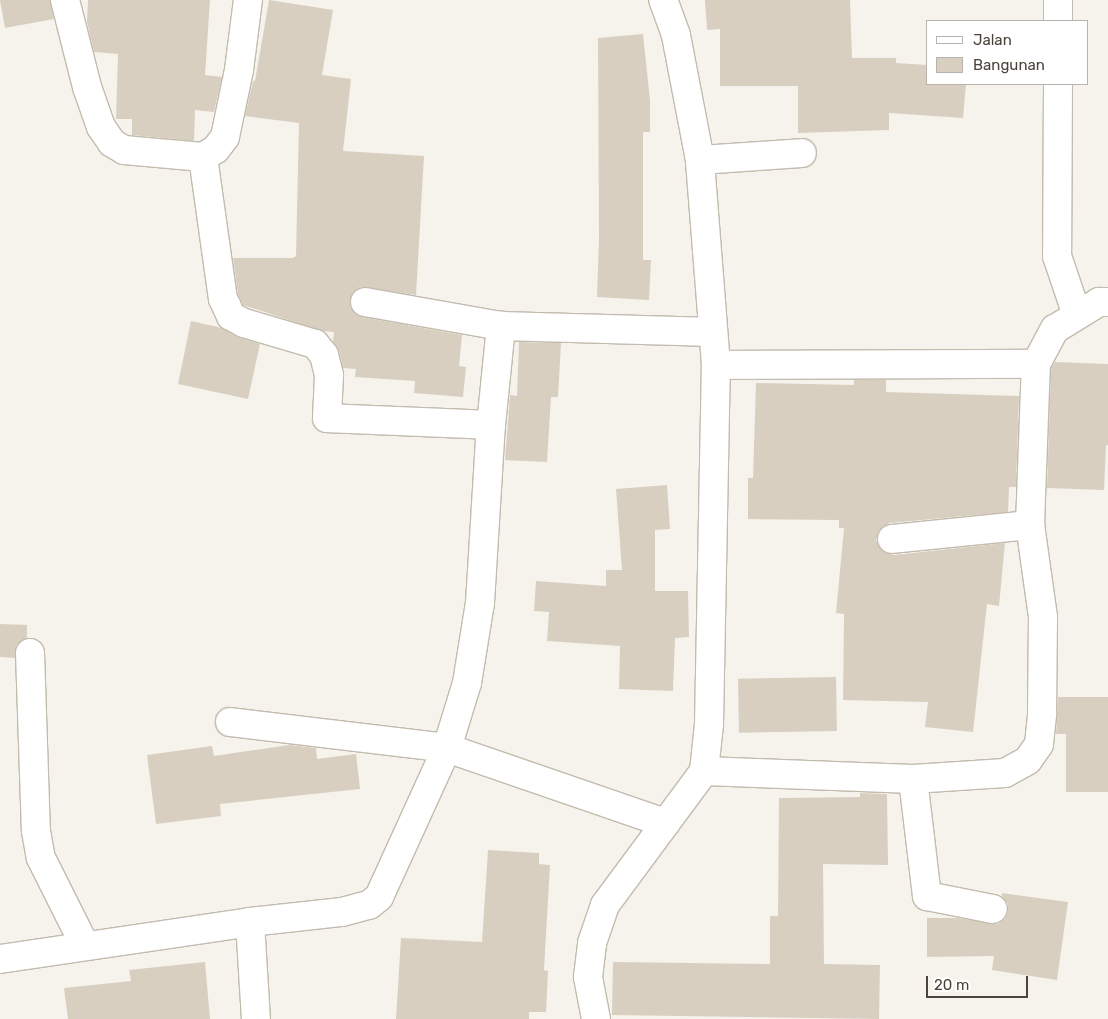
<!DOCTYPE html>
<html>
<head>
<meta charset="utf-8">
<style>
	body { margin:0 }
	#map { position:relative; width:1108px; height:1019px; overflow:hidden; background:#f6f3ec; font-family:Rubik,sans-serif }
	div>[style] { position:absolute }
	[style*='--x'] { left:calc(var(--x)*1px); top:calc(var(--y)*1px); width:calc(var(--w)*1px); rotate:calc(var(--a)*1deg) }
	.building>* { inset:0; background:#d8cfc1; transform-origin:0 0 }
	.roads { filter:drop-shadow(1px 0 #c2bbae) drop-shadow(-1px 0 #c2bbae) drop-shadow(0 1px #c2bbae) drop-shadow(0 -1px #c2bbae) }
	.minor>* { height:28px; margin:-14px; padding:0 14px; transform-origin:14px; border-radius:14px; background:#fff }
	span { translate:-50% -50%; white-space:nowrap; text-align:center; line-height:1.15; -webkit-text-stroke:4px #fff; paint-order:stroke }
	.legend { position:absolute; left:926px; top:20px; width:162px; height:65px; box-sizing:border-box; background:#fff; border:1px solid #b7b4b0; margin:0; padding:6px 9px; list-style:none; font-size:15px; color:#4b4439 }
	.legend li { display:flex; align-items:center; gap:10px; height:25px }
	.legend b { width:25px; border:1px solid #b7b4b0 }
	.scale { position:absolute; left:926px; top:976px; width:102px; height:22px; box-sizing:border-box; border:2px solid #4b4439; border-top:0; padding-left:6px; font-size:15px; line-height:18px; white-space:nowrap; color:#4b4439; -webkit-text-stroke:4px #fff; paint-order:stroke }
</style>
</head>
<body>
<div id="map">
	<div class="building">
		<div style="clip-path:polygon(0 0,50px 0,54px 19px,5px 28px)"></div>
		<div style="clip-path:polygon(88px 0,210px 0,205px 75px,222px 77px,214px 112px,195px 110px,194px 141px,132px 135px,132px 119px,116px 119px,118px 54px,94px 52px,87px 22px)"></div>
		<div style="clip-path:polygon(269px 0,333px 10px,322px 75px,351px 79px,343px 151px,424px 156px,416px 295px,360px 287px,353px 292px,350px 300px,350px 307px,355px 314px,362px 317px,462px 335px,459px 366px,466px 367px,463px 397px,414px 393px,415px 381px,355px 377px,356px 369px,343px 368px,339px 351px,333px 341px,334px 332px,322px 331px,243px 305px,238px 294px,233px 258px,293px 258px,296px 256px,299px 123px,245px 116px,253px 81px,255px 81px)"></div>
		<div style="clip-path:polygon(705px 0,850px 0,852px 58px,896px 58px,896px 63px,927px 65px,927px 84px,966px 84px,963px 118px,889px 113px,889px 130px,798px 133px,798px 86px,720px 86px,720px 29px,707px 30px)"></div>
		<div style="clip-path:polygon(643px 34px,650px 100px,650px 132px,643px 132px,643px 260px,651px 260px,649px 300px,597px 297px,599px 238px,598px 38px)"></div>
		<div style="clip-path:polygon(191px 321px,222px 328px,237px 337px,260px 344px,248px 399px,178px 384px)"></div>
		<div style="clip-path:polygon(519px 342px,561px 343px,558px 397px,551px 397px,547px 462px,505px 460px,510px 395px,517px 396px)"></div>
		<div style="clip-path:polygon(1055px 362px,1108px 364px,1108px 445px,1106px 445px,1104px 490px,1047px 488px,1051px 368px)"></div>
		<div style="clip-path:polygon(854px 380px,886px 380px,886px 392px,1019px 396px,1016px 487px,1009px 487px,1008px 512px,890px 523px,882px 527px,878px 532px,876px 540px,880px 548px,886px 553px,894px 555px,1005px 543px,999px 606px,987px 604px,973px 732px,925px 727px,928px 702px,843px 700px,844px 614px,836px 613px,844px 528px,839px 528px,839px 520px,748px 519px,748px 478px,753px 478px,756px 383px,854px 385px)"></div>
		<div style="clip-path:polygon(667px 485px,670px 529px,655px 530px,655px 591px,688px 591px,689px 637px,675px 638px,673px 691px,619px 689px,620px 646px,547px 641px,549px 612px,534px 611px,536px 581px,606px 586px,606px 570px,622px 570px,616px 489px)"></div>
		<div style="clip-path:polygon(0 624px,27px 625px,27px 638px,16px 645px,15px 658px,0 657px)"></div>
		<div style="left:836px;top:677px;width:54px;height:98px;rotate:89deg"></div>
		<div style="clip-path:polygon(1058px 697px,1108px 697px,1108px 792px,1066px 792px,1066px 734px,1056px 734px)"></div>
		<div style="clip-path:polygon(289px 745px,316px 748px,317px 759px,356px 754px,360px 789px,220px 804px,221px 816px,156px 824px,147px 755px,212px 746px,214px 756px)"></div>
		<div style="clip-path:polygon(860px 793px,887px 794px,888px 865px,823px 864px,824px 964px,880px 965px,879px 1019px,612px 1015px,613px 962px,770px 964px,770px 916px,778px 916px,779px 798px,860px 797px)"></div>
		<div style="clip-path:polygon(488px 850px,539px 853px,539px 864px,550px 865px,544px 970px,548px 971px,546px 1012px,529px 1012px,529px 1019px,396px 1019px,401px 938px,482px 942px)"></div>
		<div style="clip-path:polygon(1002px 893px,1068px 902px,1057px 980px,992px 970px,994px 956px,927px 957px,927px 918px,957px 918px,998px 924px,1005px 919px,1008px 912px,1008px 904px,1002px 896px)"></div>
		<div style="clip-path:polygon(205px 962px,210px 1019px,68px 1019px,64px 988px,131px 981px,129px 970px)"></div>
	</div>
	<div class="roads">
		<div class="minor">
			<div style="--x:65;--y:0;--w:90;--a:75.8"></div>
			<div style="--x:87;--y:87;--w:42;--a:70.7"></div>
			<div style="--x:101;--y:127;--w:19;--a:55"></div>
			<div style="--x:112;--y:143;--w:14;--a:30"></div>
			<div style="--x:124;--y:150;--w:79;--a:5.1"></div>
			<div style="--x:203;--y:157;--w:15;--a:-32"></div>
			<div style="--x:216;--y:149;--w:15;--a:-53"></div>
			<div style="--x:225;--y:137;--w:68;--a:-78.2"></div>
			<div style="--x:239;--y:70;--w:71;--a:-82.7"></div>
			<div style="--x:1058;--y:21;--w:21;--a:-90"></div>
			<div style="--x:1058;--y:84;--w:172;--a:90.3"></div>
			<div style="--x:1057;--y:256;--w:62;--a:71.3"></div>
			<div style="--x:203;--y:157;--w:143;--a:82"></div>
			<div style="--x:223;--y:299;--w:7;--a:63"></div>
			<div style="--x:226;--y:305;--w:12;--a:66"></div>
			<div style="--x:231;--y:316;--w:15;--a:28"></div>
			<div style="--x:244;--y:323;--w:74;--a:16.5"></div>
			<div style="--x:315;--y:344;--w:14;--a:51"></div>
			<div style="--x:324;--y:355;--w:21;--a:76"></div>
			<div style="--x:329;--y:375;--w:43;--a:92.7"></div>
			<div style="--x:327;--y:418;--w:164;--a:2.4"></div>
			<div style="--x:491;--y:425;--w:100;--a:-84.2"></div>
			<div style="--x:700;--y:160;--w:102;--a:-3.9"></div>
			<div style="--x:365;--y:302;--w:138;--a:10"></div>
			<div style="--x:501;--y:326;--w:212;--a:1.6"></div>
			<div style="--x:716;--y:365;--w:320;--a:-0.2"></div>
			<div style="--x:1036;--y:364;--w:40;--a:-62"></div>
			<div style="--x:1055;--y:329;--w:52;--a:-31.5"></div>
			<div style="--x:1099;--y:302;--w:9;--a:0"></div>
			<div style="--x:892;--y:539;--w:139;--a:-5.8"></div>
			<div style="--x:30;--y:653;--w:178;--a:88.1"></div>
			<div style="--x:36;--y:831;--w:27;--a:80"></div>
			<div style="--x:41;--y:858;--w:98;--a:63.4"></div>
			<div style="--x:230;--y:722;--w:219;--a:6.8"></div>
			<div style="--x:447;--y:748;--w:231;--a:19"></div>
			<div style="--x:704;--y:771;--w:209;--a:2.2"></div>
			<div style="--x:913;--y:779;--w:92;--a:-3.7"></div>
			<div style="--x:1005;--y:773;--w:26;--a:-29"></div>
			<div style="--x:1028;--y:760;--w:19;--a:-55"></div>
			<div style="--x:1039;--y:744;--w:31;--a:-84"></div>
			<div style="--x:1042;--y:713;--w:96;--a:-89.4"></div>
			<div style="--x:1043;--y:617;--w:93;--a:-98"></div>
			<div style="--x:1030;--y:525;--w:161;--a:-87.9"></div>
			<div style="--x:913;--y:779;--w:118;--a:83.2"></div>
			<div style="--x:927;--y:896;--w:67;--a:11.1"></div>
			<div style="--x:250;--y:922;--w:97;--a:86.5"></div>
			<div style="--x:0;--y:959;--w:253;--a:-8.4"></div>
			<div style="--x:250;--y:922;--w:93;--a:-6.2"></div>
			<div style="--x:342;--y:912;--w:28;--a:-15"></div>
			<div style="--x:369;--y:905;--w:13;--a:-39"></div>
			<div style="--x:379;--y:897;--w:164;--a:-65.5"></div>
			<div style="--x:447;--y:748;--w:68;--a:-72.9"></div>
			<div style="--x:467;--y:683;--w:81;--a:-80.8"></div>
			<div style="--x:480;--y:603;--w:178;--a:-86.5"></div>
			<div style="--x:596;--y:1019;--w:43;--a:-100.8"></div>
			<div style="--x:588;--y:977;--w:34;--a:-83"></div>
			<div style="--x:592;--y:943;--w:40;--a:-71.1"></div>
			<div style="--x:605;--y:905;--w:167;--a:-53.5"></div>
			<div style="--x:704;--y:771;--w:47;--a:-83.9"></div>
			<div style="--x:709;--y:724;--w:359;--a:-88.9"></div>
			<div style="--x:716;--y:365;--w:206;--a:-94.5"></div>
			<div style="--x:700;--y:160;--w:127;--a:-100.9"></div>
			<div style="--x:676;--y:35;--w:37;--a:-110"></div>
		</div>
	</div>
	<ul class="legend">
	<li><b style="height:6px;background:#fff"></b>Jalan</li>
	<li><b style="height:14px;background:#d8cfc1"></b>Bangunan</li>
	</ul>
	<div class="scale">20 m</div>
</div>
</body>
</html>
